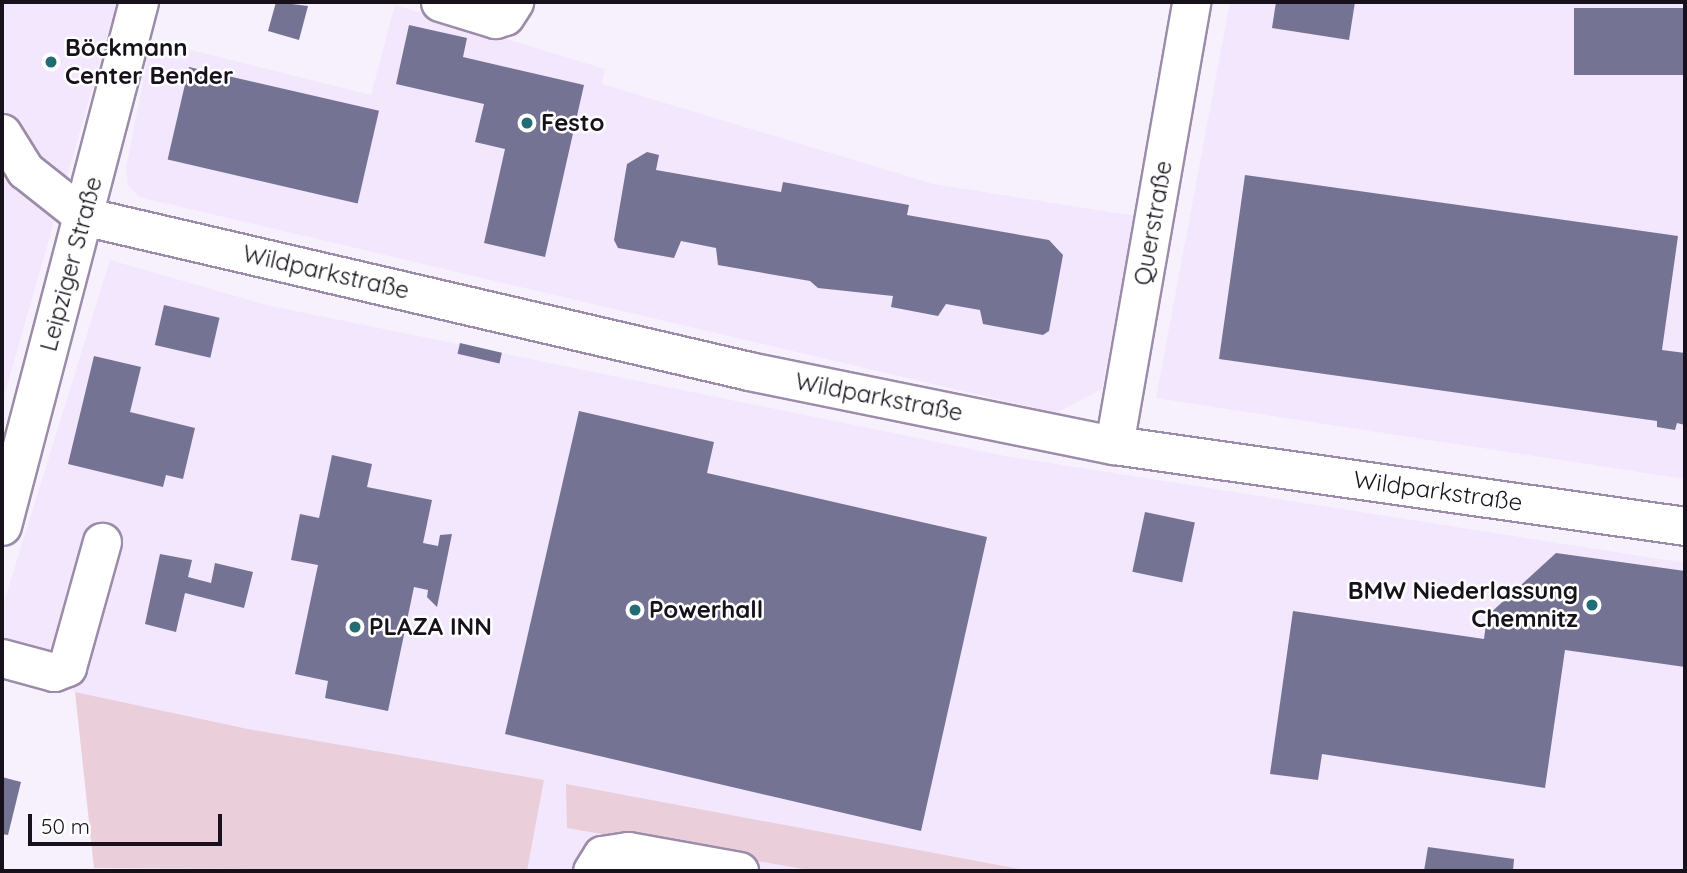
<!DOCTYPE html>
<html>
<head>
<meta charset="utf-8">
<style>
	body { margin:0 }
	#map { position:relative; width:1687px; height:873px; overflow:hidden; background:#f7f0fd; font-family:Quicksand,sans-serif }
	div>[style] { position:absolute }
	[style*='--x'] { left:calc(var(--x)*1px); top:calc(var(--y)*1px); width:calc(var(--w)*1px); rotate:calc(var(--a)*1deg) }
	.built>* { inset:0; background:#f2e7fd }
	.green>* { inset:0; background:#eaced9 }
	.building>* { inset:0; background:#757394; transform-origin:0 0 }
	.roads { filter:drop-shadow(2px 0 #9b8ca9) drop-shadow(-2px 0 #9b8ca9) drop-shadow(0 2px #9b8ca9) drop-shadow(0 -2px #9b8ca9) }
	.minor>* { height:37px; margin:-18.5px; padding:0 18.5px; transform-origin:18.5px; border-radius:18.5px; background:#fff }
	.major>* { height:38px; margin:-19px; padding:0 19px; transform-origin:19px; border-radius:19px; background:#fff }
	.dots>* { width:19px; height:19px; translate:-50% -50%; box-sizing:border-box; border:4px solid #fff; border-radius:50% }
	span { translate:-50% -50%; white-space:nowrap; text-align:center; line-height:1.15; -webkit-text-stroke:5px #fff; paint-order:stroke }
	.poi-label { font-size:24px; color:#17111c; font-weight:700 }
	.left { translate:0 -50%; text-align:left }
	.right { translate:-100% -50%; text-align:right }
	.street-label { font-size:24px; color:#17111c }
	.frame { position:absolute; inset:0; border:4px solid #17111c; pointer-events:none }
	.scale { position:absolute; left:28px; top:814px; width:194px; height:32px; box-sizing:border-box; border:4px solid #17111c; border-top:0; padding-left:9px; font-size:21px; line-height:24px; white-space:nowrap; color:#17111c; -webkit-text-stroke:5px #fff; paint-order:stroke }
</style>
</head>
<body>
<div id="map">
	<div class="built">
		<div style="clip-path:polygon(2px 2px,117px 2px,2px 403px)"></div>
		<div style="clip-path:polygon(1230px 2px,1685px 2px,1685px 479px,1156px 398px)"></div>
		<div style="clip-path:polygon(395px 5px,605px 69px,602px 84px,933px 184px,1135px 216px,1102px 389px,1056px 413px,139px 197px,128px 185px,126px 169px,151px 40px,371px 95px)"></div>
		<div style="clip-path:polygon(110px 260px,266px 305px,1005px 456px,1685px 563px,1685px 871px,527px 871px,544px 781px,248px 729px,75px 692px,2px 662px,2px 609px)"></div>
	</div>
	<div class="green">
		<div style="clip-path:polygon(75px 692px,248px 729px,544px 780px,527px 871px,94px 868px)"></div>
		<div style="clip-path:polygon(566px 784px,1030px 871px,815px 871px,567px 828px)"></div>
	</div>
	<div class="building">
		<div style="clip-path:polygon(276px 2px,308px 6px,299px 40px,268px 31px)"></div>
		<div style="clip-path:polygon(1276px 2px,1355px 2px,1349px 40px,1272px 28px)"></div>
		<div style="left:1685px;top:8px;width:67px;height:111px;rotate:90deg"></div>
		<div style="clip-path:polygon(409px 25px,467px 38px,463px 57px,584px 85px,545px 257px,484px 243px,505px 149px,475px 142px,484px 104px,396px 84px)"></div>
		<div style="left:189px;top:67px;width:195px;height:95px;rotate:13deg"></div>
		<div style="clip-path:polygon(647px 152px,659px 155px,656px 170px,781px 192px,783px 182px,909px 205px,907px 215px,1049px 240px,1063px 255px,1049px 331px,1043px 335px,983px 324px,980px 310px,946px 304px,938px 316px,891px 307px,893px 296px,818px 288px,810px 281px,718px 265px,716px 248px,681px 241px,674px 258px,618px 248px,614px 240px,627px 164px)"></div>
		<div style="clip-path:polygon(1245px 175px,1678px 236px,1662px 350px,1685px 353px,1685px 425px,1677px 423px,1675px 430px,1657px 427px,1657px 421px,1219px 359px)"></div>
		<div style="left:164px;top:305px;width:57px;height:41px;rotate:13deg"></div>
		<div style="left:460px;top:343px;width:43px;height:11px;rotate:13deg"></div>
		<div style="clip-path:polygon(94px 356px,141px 367px,130px 412px,195px 428px,183px 479px,166px 475px,163px 487px,68px 464px)"></div>
		<div style="clip-path:polygon(579px 411px,714px 442px,707px 473px,987px 537px,921px 831px,505px 734px)"></div>
		<div style="clip-path:polygon(332px 455px,372px 464px,367px 487px,432px 500px,423px 543px,438px 546px,440px 535px,452px 534px,437px 607px,427px 597px,428px 590px,414px 587px,388px 711px,325px 698px,328px 681px,295px 674px,318px 565px,291px 560px,300px 514px,319px 518px)"></div>
		<div style="left:1145px;top:512px;width:51px;height:61px;rotate:12deg"></div>
		<div style="clip-path:polygon(1556px 553px,1685px 571px,1685px 667px,1565px 650px,1545px 788px,1322px 754px,1318px 780px,1270px 774px,1293px 611px,1484px 639px,1487px 616px)"></div>
		<div style="clip-path:polygon(160px 554px,192px 560px,188px 577px,211px 583px,215px 563px,253px 572px,244px 608px,185px 593px,176px 632px,145px 624px)"></div>
		<div style="clip-path:polygon(2px 777px,21px 782px,8px 835px,2px 834px)"></div>
		<div style="clip-path:polygon(1428px 847px,1514px 859px,1513px 871px,1424px 871px)"></div>
	</div>
	<div class="roads">
		<div class="minor">
			<div style="--x:440;--y:2;--w:58;--a:17.2"></div>
			<div style="--x:495;--y:19;--w:10;--a:-17"></div>
			<div style="--x:505;--y:16;--w:17;--a:-57"></div>
			<div style="--x:2;--y:133;--w:44;--a:58.1"></div>
			<div style="--x:25;--y:170;--w:74;--a:38.4"></div>
			<div style="--x:83;--y:216;--w:684;--a:13.1"></div>
			<div style="--x:749;--y:371;--w:372;--a:11.5"></div>
			<div style="--x:1114;--y:445;--w:577;--a:8.07"></div>
			<div style="--x:1114;--y:445;--w:450;--a:-80.1"></div>
			<div style="--x:2;--y:658;--w:54;--a:15.1"></div>
			<div style="--x:54;--y:672;--w:14;--a:-21"></div>
			<div style="--x:67;--y:667;--w:130;--a:-74.4"></div>
			<div style="--x:592;--y:871;--w:19;--a:-58"></div>
			<div style="--x:602;--y:855;--w:26;--a:-9"></div>
			<div style="--x:628;--y:851;--w:113;--a:10.2"></div>
		</div>
		<div class="major">
			<div style="--x:2;--y:526;--w:542;--a:-75.35"></div>
		</div>
	</div>
	<div class="dots">
		<div style="left:51px;top:62px;background:#226d73"></div>
		<div style="left:527px;top:123px;background:#226d73"></div>
		<div style="left:1592px;top:605px;background:#226d73"></div>
		<div style="left:635px;top:610px;background:#226d73"></div>
		<div style="left:355px;top:627px;background:#226d73"></div>
	</div>
	<div class="poi-label">
		<span class="left" style="left:65px;top:62px">Böckmann<br>Center Bender</span>
		<span class="left" style="left:541px;top:123px">Festo</span>
		<span class="right" style="left:1578px;top:605px">BMW Niederlassung<br>Chemnitz</span>
		<span class="left" style="left:649px;top:610px">Powerhall</span>
		<span class="left" style="left:369px;top:627px">PLAZA INN</span>
	</div>
	<div class="street-label">
		<span style="left:1153px;top:223px;rotate:-80deg">Querstraße</span>
		<span style="left:71px;top:264px;rotate:-75deg">Leipziger Straße</span>
		<span style="left:326px;top:272px;rotate:13deg">Wildparkstraße</span>
		<span style="left:879px;top:397px;rotate:11deg">Wildparkstraße</span>
		<span style="left:1438px;top:491px;rotate:8deg">Wildparkstraße</span>
	</div>
	<div class="frame"></div>
	<div class="scale">50 m</div>
</div>
</body>
</html>
